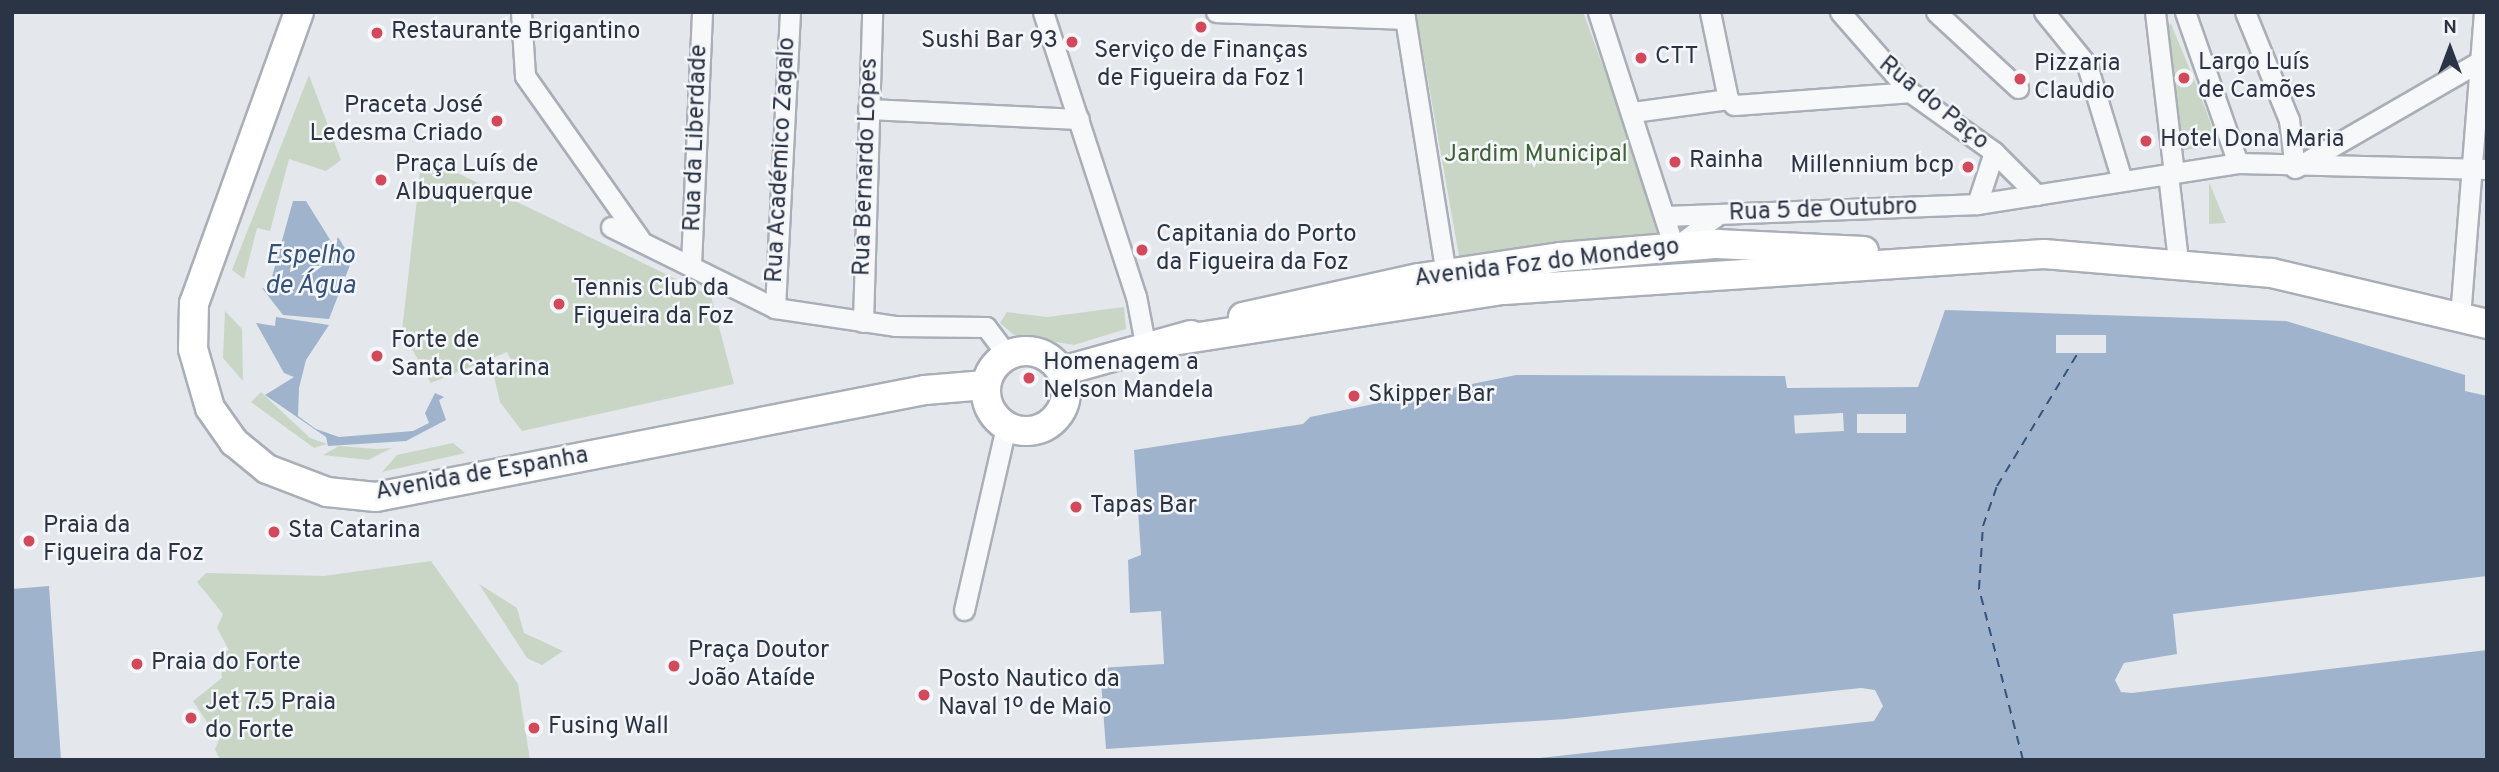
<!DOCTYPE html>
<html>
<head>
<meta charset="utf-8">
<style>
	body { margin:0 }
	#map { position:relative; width:2499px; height:772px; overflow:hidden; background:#e4e7ec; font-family:Overpass,sans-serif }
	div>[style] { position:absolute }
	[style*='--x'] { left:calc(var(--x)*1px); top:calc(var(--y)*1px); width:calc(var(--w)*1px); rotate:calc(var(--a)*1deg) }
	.green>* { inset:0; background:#c9d6c5 }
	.water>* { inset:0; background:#9fb4cc }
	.pier>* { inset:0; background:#e4e7ec; transform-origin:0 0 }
	.ferry>* { height:2px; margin-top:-1px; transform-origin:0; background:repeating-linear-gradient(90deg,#34527a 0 9px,transparent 0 16px) }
	.roads { filter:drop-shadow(2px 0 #a9aeb7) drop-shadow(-2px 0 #a9aeb7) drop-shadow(0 2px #a9aeb7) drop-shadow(0 -2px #a9aeb7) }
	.minor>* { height:19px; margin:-9.5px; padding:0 9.5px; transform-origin:9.5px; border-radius:9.5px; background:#f7f8fa }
	.secondary>* { height:28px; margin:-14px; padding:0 14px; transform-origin:14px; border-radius:14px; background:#fff }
	.secondary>.ring { margin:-14px; padding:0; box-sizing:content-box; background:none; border:28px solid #fff; border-radius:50% }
	.dots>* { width:19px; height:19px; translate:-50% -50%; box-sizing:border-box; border:4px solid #f4f6f9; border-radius:50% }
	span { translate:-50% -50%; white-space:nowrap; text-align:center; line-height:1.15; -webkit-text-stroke:5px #f4f6f9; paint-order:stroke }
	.poi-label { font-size:24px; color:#2b3445 }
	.left { translate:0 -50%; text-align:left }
	.right { translate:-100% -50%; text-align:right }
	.street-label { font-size:24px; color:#2b3445 }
	.park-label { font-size:24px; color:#3f6138 }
	.water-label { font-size:26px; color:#34527a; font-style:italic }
	.frame { position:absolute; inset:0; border:14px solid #2b3445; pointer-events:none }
	.north { position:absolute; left:2415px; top:14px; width:70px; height:70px; -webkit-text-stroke:5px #f4f6f9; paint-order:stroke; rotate:0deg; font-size:19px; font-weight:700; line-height:28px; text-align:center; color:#2b3445 }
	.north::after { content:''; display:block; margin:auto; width:24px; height:32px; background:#2b3445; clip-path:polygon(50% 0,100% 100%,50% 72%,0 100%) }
</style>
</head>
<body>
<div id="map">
	<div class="green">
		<div style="clip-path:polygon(1416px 12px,1583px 12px,1662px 226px,1655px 242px,1460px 262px)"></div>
		<div style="clip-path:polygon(2171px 24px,2200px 94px,2218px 144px,2180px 151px,2165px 26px)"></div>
		<div style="clip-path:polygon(309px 75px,341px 160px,326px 171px,289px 159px,270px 231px,257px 228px,244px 279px,232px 270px)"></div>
		<div style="clip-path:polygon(437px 163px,711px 296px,734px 384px,522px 431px,500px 402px,494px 376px,513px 364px,507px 352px,431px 383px,402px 331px,420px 172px)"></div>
		<div style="clip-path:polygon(2209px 182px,2226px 223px,2209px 224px)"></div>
		<div style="clip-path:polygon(1124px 307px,1126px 329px,1074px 345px,1014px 335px,1000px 323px,1007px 312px,1047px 317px)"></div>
		<div style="clip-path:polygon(225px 311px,242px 329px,243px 381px,223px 358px)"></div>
		<div style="clip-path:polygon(261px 392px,310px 438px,327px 444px,314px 448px,251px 402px)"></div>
		<div style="clip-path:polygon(453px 443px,465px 453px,382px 472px,397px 455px)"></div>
		<div style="clip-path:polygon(339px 446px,376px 449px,392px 448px,368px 460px,323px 455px)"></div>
		<div style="clip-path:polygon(431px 561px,518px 684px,530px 760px,220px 760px,215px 749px,222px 733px,211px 728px,193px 701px,222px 678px,220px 655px,229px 650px,217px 628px,223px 614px,197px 582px,206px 573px,324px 576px)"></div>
		<div style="clip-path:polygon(479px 584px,517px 608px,524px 633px,563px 651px,542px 665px,527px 658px)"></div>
	</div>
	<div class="water">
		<div style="clip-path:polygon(293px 201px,306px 201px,334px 246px,338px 237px,352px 260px,329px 319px,283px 315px,262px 288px,280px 294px,270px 284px)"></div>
		<div style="clip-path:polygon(1945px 310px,2286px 321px,2465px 375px,2465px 391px,2487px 396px,2487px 576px,2173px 614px,2177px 654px,2124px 663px,2115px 680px,2121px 692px,2132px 693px,2487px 650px,2487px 760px,1522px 760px,1874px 721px,1883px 706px,1875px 690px,1861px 688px,1566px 719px,1106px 749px,1100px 668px,1164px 664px,1161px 611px,1130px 613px,1128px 560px,1141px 555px,1134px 450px,1303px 424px,1310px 417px,1516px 375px,1785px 376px,1787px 388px,1918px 387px)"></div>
		<div style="clip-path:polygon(276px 317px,329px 325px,306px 360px,299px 388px,298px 416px,316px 429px,339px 437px,413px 431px,429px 423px,425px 413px,435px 393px,444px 397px,439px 400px,446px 420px,406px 441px,328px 446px,326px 437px,265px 395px,294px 377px,284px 373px,256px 323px,275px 326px)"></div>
		<div style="clip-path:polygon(49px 586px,61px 760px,12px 760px,12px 589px)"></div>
	</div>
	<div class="pier">
		<div style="left:2106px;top:335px;width:18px;height:50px;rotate:90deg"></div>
		<div style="left:1843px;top:413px;width:18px;height:49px;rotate:87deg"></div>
		<div style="left:1857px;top:414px;width:49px;height:19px"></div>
	</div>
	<div class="ferry">
		<div style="--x:2023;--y:760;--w:177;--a:-104.4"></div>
		<div style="--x:1979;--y:589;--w:63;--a:-86.4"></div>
		<div style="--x:1983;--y:526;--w:42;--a:-70.7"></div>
		<div style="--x:1997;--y:486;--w:156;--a:-58.7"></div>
	</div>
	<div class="roads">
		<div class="minor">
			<div style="--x:521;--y:12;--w:64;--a:86.4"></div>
			<div style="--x:525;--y:76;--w:199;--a:54.8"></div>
			<div style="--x:1043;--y:12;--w:299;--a:71.9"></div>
			<div style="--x:1136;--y:296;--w:54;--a:79.3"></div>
			<div style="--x:1216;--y:12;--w:189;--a:2.1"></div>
			<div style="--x:1404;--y:12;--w:264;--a:80.9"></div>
			<div style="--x:1598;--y:12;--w:248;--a:72.1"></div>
			<div style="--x:1674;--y:248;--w:55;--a:-36.9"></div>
			<div style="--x:1710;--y:12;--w:89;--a:78.3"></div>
			<div style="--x:1840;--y:12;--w:106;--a:48.8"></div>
			<div style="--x:1910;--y:92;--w:103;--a:35.5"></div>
			<div style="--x:1994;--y:152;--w:55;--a:108.1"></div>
			<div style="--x:1936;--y:12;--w:112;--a:42.8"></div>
			<div style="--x:2044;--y:12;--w:68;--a:50.9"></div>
			<div style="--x:2087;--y:65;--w:120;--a:73.1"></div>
			<div style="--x:2155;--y:12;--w:162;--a:83.3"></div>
			<div style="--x:2185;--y:12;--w:160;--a:70.7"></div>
			<div style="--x:2245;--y:12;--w:117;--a:67.8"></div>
			<div style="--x:2289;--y:120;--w:48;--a:82.9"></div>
			<div style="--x:2295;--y:168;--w:216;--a:-30"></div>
			<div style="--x:868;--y:109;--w:211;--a:2.7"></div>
			<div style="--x:1633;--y:112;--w:96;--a:-7.8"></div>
			<div style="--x:1728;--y:99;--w:8;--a:45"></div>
			<div style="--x:1734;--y:105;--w:176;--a:-4.2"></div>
			<div style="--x:1994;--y:152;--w:61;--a:45"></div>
			<div style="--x:2168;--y:174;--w:88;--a:83.4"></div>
			<div style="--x:1668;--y:216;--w:309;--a:-2.2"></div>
			<div style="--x:1977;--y:204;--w:264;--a:-8.9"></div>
			<div style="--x:2238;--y:163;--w:249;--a:1.4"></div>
			<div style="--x:611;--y:227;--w:183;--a:26.3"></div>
			<div style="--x:775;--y:308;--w:121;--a:8.5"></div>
			<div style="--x:895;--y:326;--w:91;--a:0.6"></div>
			<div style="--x:986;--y:327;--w:35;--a:53"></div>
			<div style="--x:691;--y:265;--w:253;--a:-87.5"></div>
			<div style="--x:775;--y:308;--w:296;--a:-87.1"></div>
			<div style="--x:2460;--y:317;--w:306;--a:-85.5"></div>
			<div style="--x:863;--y:322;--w:310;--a:-88.3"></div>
			<div style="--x:964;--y:610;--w:189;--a:-77.1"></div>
		</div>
		<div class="secondary">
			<div style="--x:299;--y:12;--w:309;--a:109.8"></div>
			<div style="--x:194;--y:303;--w:46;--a:91.2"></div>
			<div style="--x:193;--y:349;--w:61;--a:73.9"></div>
			<div style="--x:210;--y:408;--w:42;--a:54.8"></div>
			<div style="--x:234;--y:442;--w:43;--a:39.3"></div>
			<div style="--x:267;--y:469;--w:64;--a:21"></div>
			<div style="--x:327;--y:492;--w:49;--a:5.8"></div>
			<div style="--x:376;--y:497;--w:559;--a:-11.03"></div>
			<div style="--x:925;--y:390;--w:61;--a:-4.7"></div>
			<div style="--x:1243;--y:317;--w:180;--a:-12.5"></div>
			<div style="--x:1419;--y:278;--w:144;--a:-8.4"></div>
			<div style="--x:1561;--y:257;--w:157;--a:-4.8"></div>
			<div style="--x:1717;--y:244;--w:147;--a:2.7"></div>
			<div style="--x:1173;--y:341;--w:335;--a:-8.8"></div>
			<div style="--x:1504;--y:290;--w:541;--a:-3.81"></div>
			<div style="--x:2044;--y:254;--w:229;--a:4.8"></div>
			<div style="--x:2272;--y:273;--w:221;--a:13.3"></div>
			<div class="ring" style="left:986px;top:351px;width:52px;height:52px"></div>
			<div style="--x:1062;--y:371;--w:134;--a:-15.6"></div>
		</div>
	</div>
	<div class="dots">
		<div style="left:1201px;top:27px;background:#d1495b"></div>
		<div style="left:377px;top:33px;background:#d1495b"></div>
		<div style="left:1072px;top:42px;background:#d1495b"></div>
		<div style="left:1641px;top:58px;background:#d1495b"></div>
		<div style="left:2184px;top:78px;background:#d1495b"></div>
		<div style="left:2020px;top:79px;background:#d1495b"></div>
		<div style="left:497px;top:121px;background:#d1495b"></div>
		<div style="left:2146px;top:141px;background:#d1495b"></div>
		<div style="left:1675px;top:162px;background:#d1495b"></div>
		<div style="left:1968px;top:167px;background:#d1495b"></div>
		<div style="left:381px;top:180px;background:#d1495b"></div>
		<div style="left:1142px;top:250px;background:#d1495b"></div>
		<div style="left:559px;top:304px;background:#d1495b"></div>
		<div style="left:377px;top:356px;background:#d1495b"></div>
		<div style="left:1029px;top:378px;background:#d1495b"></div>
		<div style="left:1354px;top:396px;background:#d1495b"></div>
		<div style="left:1076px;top:507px;background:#d1495b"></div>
		<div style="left:274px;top:532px;background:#d1495b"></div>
		<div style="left:29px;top:541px;background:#d1495b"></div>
		<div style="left:137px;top:664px;background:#d1495b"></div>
		<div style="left:674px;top:666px;background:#d1495b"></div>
		<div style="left:924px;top:695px;background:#d1495b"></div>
		<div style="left:191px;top:718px;background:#d1495b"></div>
		<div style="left:534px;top:728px;background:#d1495b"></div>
	</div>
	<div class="poi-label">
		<span class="left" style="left:391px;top:33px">Restaurante Brigantino</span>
		<span class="right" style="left:1058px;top:42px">Sushi Bar 93</span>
		<span style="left:1201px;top:66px">Serviço de Finanças<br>de Figueira da Foz 1</span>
		<span class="left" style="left:1655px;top:58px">CTT</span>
		<span class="left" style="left:2198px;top:78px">Largo Luís<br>de Camões</span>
		<span class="left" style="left:2034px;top:79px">Pizzaria<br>Claudio</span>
		<span class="right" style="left:483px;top:121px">Praceta José<br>Ledesma Criado</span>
		<span class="left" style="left:2160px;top:141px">Hotel Dona Maria</span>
		<span class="left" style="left:1689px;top:162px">Rainha</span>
		<span class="left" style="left:395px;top:180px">Praça Luís de<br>Albuquerque</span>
		<span class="right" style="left:1954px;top:167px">Millennium bcp</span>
		<span class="left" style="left:1156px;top:250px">Capitania do Porto<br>da Figueira da Foz</span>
		<span class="left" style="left:573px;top:304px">Tennis Club da<br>Figueira da Foz</span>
		<span class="left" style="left:391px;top:356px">Forte de<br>Santa Catarina</span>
		<span class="left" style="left:1043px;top:378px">Homenagem a<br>Nelson Mandela</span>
		<span class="left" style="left:1368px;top:396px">Skipper Bar</span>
		<span class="left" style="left:1090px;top:507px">Tapas Bar</span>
		<span class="left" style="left:43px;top:541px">Praia da<br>Figueira da Foz</span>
		<span class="left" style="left:288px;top:532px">Sta Catarina</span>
		<span class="left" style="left:688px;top:666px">Praça Doutor<br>João Ataíde</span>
		<span class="left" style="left:151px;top:664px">Praia do Forte</span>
		<span class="left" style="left:938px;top:695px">Posto Nautico da<br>Naval 1º de Maio</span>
		<span class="left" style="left:205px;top:718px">Jet 7.5 Praia<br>do Forte</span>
		<span class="left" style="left:548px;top:728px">Fusing Wall</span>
	</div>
	<div class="street-label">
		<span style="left:1933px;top:104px;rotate:39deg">Rua do Paço</span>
		<span style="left:697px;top:138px;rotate:-88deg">Rua da Liberdade</span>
		<span style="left:782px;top:160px;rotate:-87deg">Rua Académico Zagalo</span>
		<span style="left:867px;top:167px;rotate:-88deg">Rua Bernardo Lopes</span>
		<span style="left:1823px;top:211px;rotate:-2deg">Rua 5 de Outubro</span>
		<span style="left:1547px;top:264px;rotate:-7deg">Avenida Foz do Mondego</span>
		<span style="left:482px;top:475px;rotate:-10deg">Avenida de Espanha</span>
	</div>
	<div class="park-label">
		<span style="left:1536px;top:156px">Jardim Municipal</span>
	</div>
	<div class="water-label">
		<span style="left:310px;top:272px">Espelho<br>de Água</span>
	</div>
	<div class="frame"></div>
	<div class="north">N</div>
</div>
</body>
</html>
